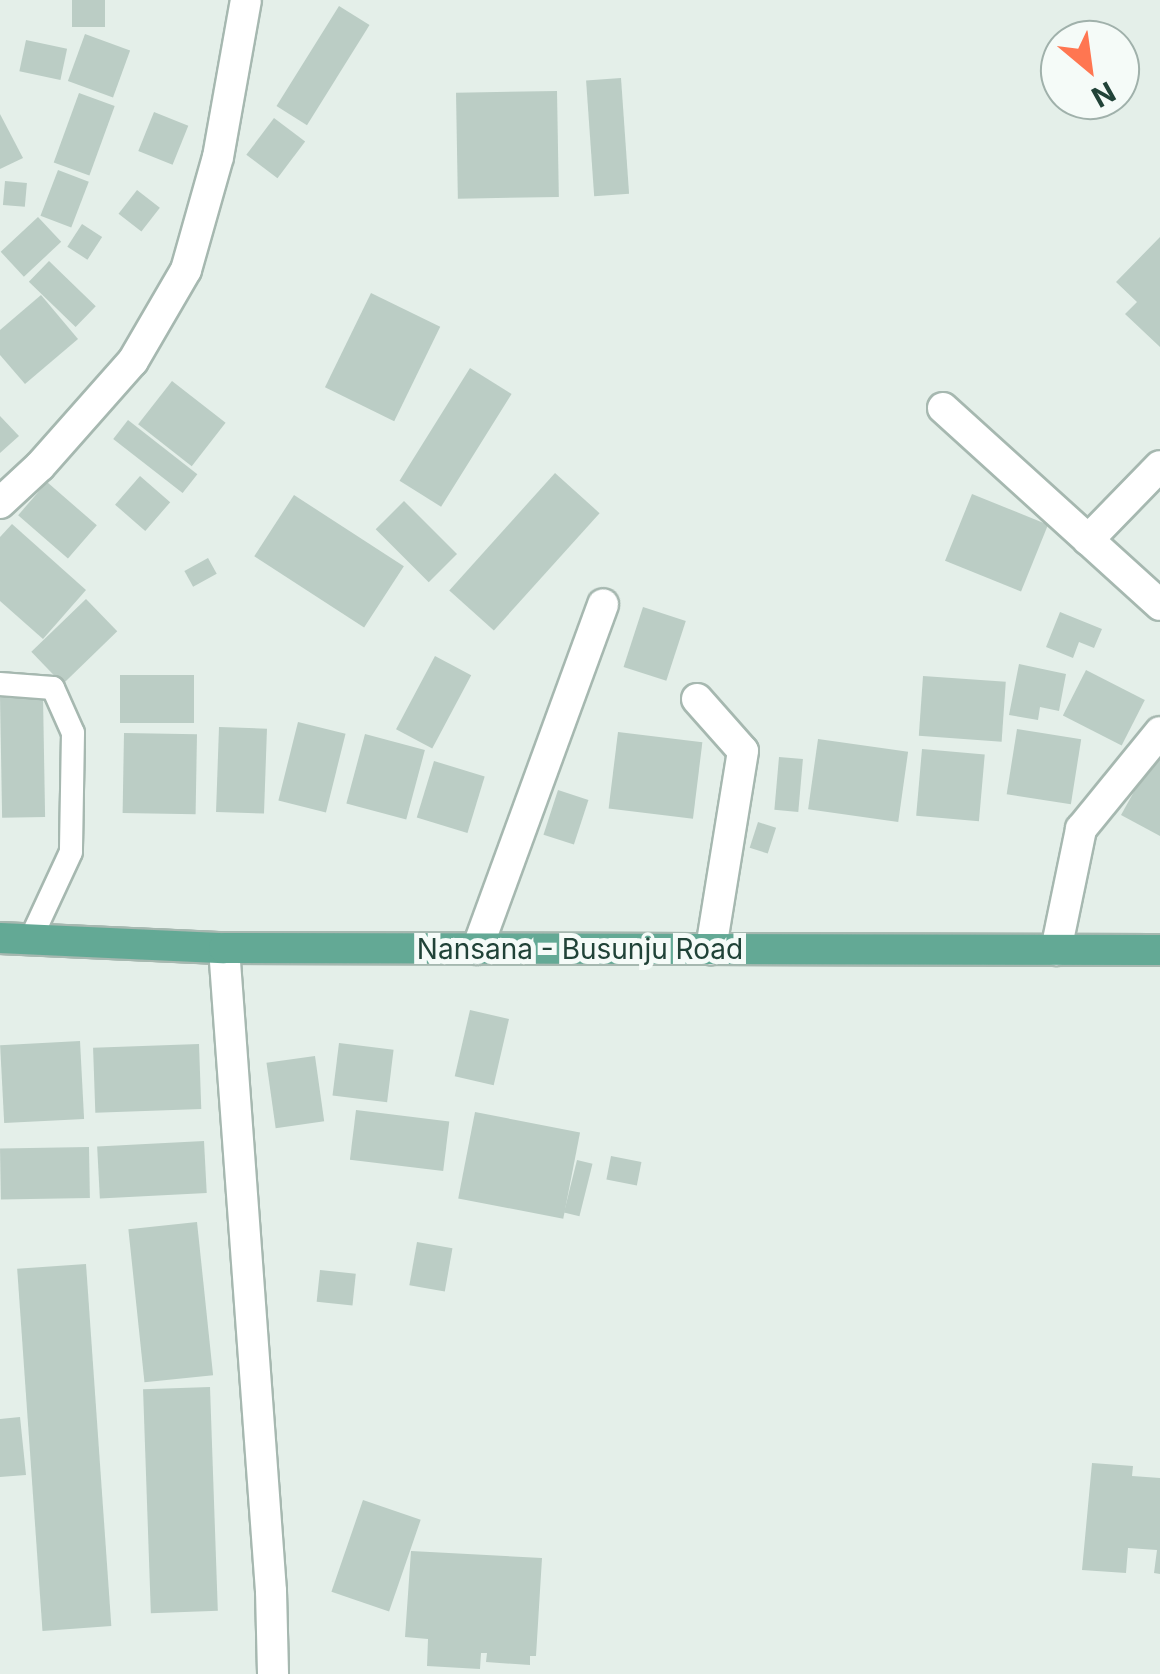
<!DOCTYPE html>
<html>
<head>
<meta charset="utf-8">
<style>
	body { margin:0 }
	#map { position:relative; width:1160px; height:1674px; overflow:hidden; background:#e4efe9; font-family:Inter,sans-serif }
	div>[style] { position:absolute }
	[style*='--x'] { left:calc(var(--x)*1px); top:calc(var(--y)*1px); width:calc(var(--w)*1px); rotate:calc(var(--a)*1deg) }
	.building>* { inset:0; background:#bbcdc5; transform-origin:0 0 }
	.roads { filter:drop-shadow(2px 0 #a6b8b0) drop-shadow(-2px 0 #a6b8b0) drop-shadow(0 2px #a6b8b0) drop-shadow(0 -2px #a6b8b0) }
	.service>* { height:22px; margin:-11px; padding:0 11px; transform-origin:11px; border-radius:11px; background:#fff }
	.minor>* { height:30px; margin:-15px; padding:0 15px; transform-origin:15px; border-radius:15px; background:#fff }
	.primary>* { height:30px; margin:-15px; padding:0 15px; transform-origin:15px; border-radius:15px; background:#63a995 }
	span { translate:-50% -50%; white-space:nowrap; text-align:center; line-height:1.15; -webkit-text-stroke:10px #f5fbf8; paint-order:stroke }
	.street-label { font-size:28px; color:#214338 }
	.north { position:absolute; left:1040px; top:20px; width:100px; height:100px; box-sizing:border-box; background:#f5fbf8; border:2px solid #a0b1ab; border-radius:50%; rotate:151deg; font-size:28px; font-weight:700; line-height:40px; text-align:center; color:#214338 }
	.north::after { content:''; display:block; margin:auto; width:35px; height:45px; background:#ff7651; clip-path:polygon(50% 0,100% 100%,50% 72%,0 100%) }
</style>
</head>
<body>
<div id="map">
	<div class="building">
		<div style="left:72px;top:0;width:33px;height:27px"></div>
		<div style="left:339px;top:6px;width:36px;height:118px;rotate:32deg"></div>
		<div style="left:85px;top:34px;width:48px;height:50px;rotate:20deg"></div>
		<div style="left:26px;top:40px;width:42px;height:32px;rotate:12deg"></div>
		<div style="left:621px;top:78px;width:116px;height:35px;rotate:86deg"></div>
		<div style="left:557px;top:91px;width:106px;height:101px;rotate:89deg"></div>
		<div style="left:79px;top:93px;width:38px;height:74px;rotate:20deg"></div>
		<div style="left:154px;top:112px;width:37px;height:42px;rotate:22deg"></div>
		<div style="clip-path:polygon(0 114px,23px 158px,0 169px)"></div>
		<div style="left:274px;top:118px;width:39px;height:46px;rotate:37deg"></div>
		<div style="left:58px;top:170px;width:33px;height:49px;rotate:21deg"></div>
		<div style="left:5px;top:181px;width:22px;height:24px;rotate:5deg"></div>
		<div style="left:137px;top:190px;width:29px;height:30px;rotate:38deg"></div>
		<div style="left:38px;top:217px;width:34px;height:51px;rotate:47deg"></div>
		<div style="left:82px;top:224px;width:24px;height:27px;rotate:33deg"></div>
		<div style="clip-path:polygon(1160px 237px,1160px 347px,1125px 314px,1137px 302px,1116px 282px)"></div>
		<div style="left:49px;top:261px;width:65px;height:29px;rotate:44deg"></div>
		<div style="left:371px;top:293px;width:77px;height:105px;rotate:26deg"></div>
		<div style="clip-path:polygon(41px 295px,78px 339px,25px 384px,0 355px,0 330px)"></div>
		<div style="left:470px;top:368px;width:49px;height:133px;rotate:32deg"></div>
		<div style="left:172px;top:381px;width:68px;height:55px;rotate:38deg"></div>
		<div style="clip-path:polygon(0 416px,19px 436px,0 453px)"></div>
		<div style="left:128px;top:420px;width:88px;height:24px;rotate:38deg"></div>
		<div style="left:555px;top:473px;width:60px;height:158px;rotate:42deg"></div>
		<div style="left:140px;top:476px;width:40px;height:38px;rotate:41deg"></div>
		<div style="left:47px;top:482px;width:66px;height:44px;rotate:41deg"></div>
		<div style="left:972px;top:494px;width:82px;height:72px;rotate:22deg"></div>
		<div style="left:294px;top:495px;width:131px;height:73px;rotate:33deg"></div>
		<div style="left:404px;top:501px;width:75px;height:40px;rotate:45deg"></div>
		<div style="clip-path:polygon(12px 524px,86px 590px,43px 639px,0 601px,0 537px)"></div>
		<div style="left:208px;top:558px;width:18px;height:27px;rotate:61deg"></div>
		<div style="left:86px;top:599px;width:45px;height:76px;rotate:46deg"></div>
		<div style="left:643px;top:607px;width:45px;height:63px;rotate:18deg"></div>
		<div style="clip-path:polygon(1060px 612px,1102px 629px,1094px 648px,1079px 642px,1073px 658px,1046px 647px)"></div>
		<div style="left:435px;top:656px;width:41px;height:83px;rotate:28deg"></div>
		<div style="clip-path:polygon(1019px 664px,1066px 674px,1059px 711px,1040px 707px,1038px 720px,1009px 715px)"></div>
		<div style="left:1086px;top:670px;width:66px;height:51px;rotate:27deg"></div>
		<div style="left:120px;top:675px;width:74px;height:48px"></div>
		<div style="left:923px;top:676px;width:83px;height:60px;rotate:4deg"></div>
		<div style="left:43px;top:696px;width:121px;height:43px;rotate:89deg"></div>
		<div style="left:298px;top:722px;width:49px;height:81px;rotate:14deg"></div>
		<div style="left:219px;top:727px;width:48px;height:85px;rotate:2deg"></div>
		<div style="left:1017px;top:729px;width:65px;height:66px;rotate:9deg"></div>
		<div style="left:618px;top:732px;width:85px;height:77px;rotate:7deg"></div>
		<div style="left:124px;top:733px;width:73px;height:80px;rotate:1deg"></div>
		<div style="left:365px;top:734px;width:62px;height:72px;rotate:15deg"></div>
		<div style="left:818px;top:739px;width:91px;height:71px;rotate:8deg"></div>
		<div style="clip-path:polygon(1160px 745px,1160px 836px,1121px 815px)"></div>
		<div style="left:922px;top:749px;width:63px;height:67px;rotate:5deg"></div>
		<div style="left:779px;top:757px;width:24px;height:53px;rotate:5deg"></div>
		<div style="left:434px;top:761px;width:53px;height:59px;rotate:17deg"></div>
		<div style="left:558px;top:790px;width:32px;height:47px;rotate:18deg"></div>
		<div style="left:758px;top:822px;width:19px;height:27px;rotate:18deg"></div>
		<div style="left:470px;top:1010px;width:40px;height:68px;rotate:13deg"></div>
		<div style="left:80px;top:1041px;width:78px;height:80px;rotate:87deg"></div>
		<div style="left:339px;top:1043px;width:55px;height:53px;rotate:7deg"></div>
		<div style="left:199px;top:1044px;width:65px;height:106px;rotate:88deg"></div>
		<div style="left:315px;top:1056px;width:66px;height:49px;rotate:82deg"></div>
		<div style="left:356px;top:1110px;width:94px;height:50px;rotate:7deg"></div>
		<div style="left:475px;top:1112px;width:107px;height:88px;rotate:11deg"></div>
		<div style="left:204px;top:1141px;width:52px;height:107px;rotate:87deg"></div>
		<div style="left:89px;top:1147px;width:51px;height:89px;rotate:89deg"></div>
		<div style="left:611px;top:1156px;width:31px;height:24px;rotate:11deg"></div>
		<div style="left:577px;top:1160px;width:16px;height:54px;rotate:14deg"></div>
		<div style="left:197px;top:1222px;width:154px;height:69px;rotate:84deg"></div>
		<div style="left:417px;top:1242px;width:36px;height:44px;rotate:10deg"></div>
		<div style="left:86px;top:1264px;width:363px;height:69px;rotate:86deg"></div>
		<div style="left:320px;top:1270px;width:36px;height:32px;rotate:6deg"></div>
		<div style="left:210px;top:1387px;width:224px;height:67px;rotate:88deg"></div>
		<div style="clip-path:polygon(20px 1417px,26px 1475px,0 1477px,0 1419px)"></div>
		<div style="clip-path:polygon(1092px 1463px,1133px 1466px,1132px 1476px,1160px 1478px,1160px 1574px,1154px 1573px,1157px 1550px,1128px 1548px,1126px 1573px,1082px 1570px)"></div>
		<div style="left:363px;top:1500px;width:61px;height:97px;rotate:19deg"></div>
		<div style="clip-path:polygon(411px 1551px,542px 1558px,536px 1656px,530px 1656px,530px 1665px,486px 1662px,487px 1653px,481px 1653px,480px 1669px,427px 1666px,428px 1639px,405px 1637px)"></div>
	</div>
	<div class="roads">
		<div class="service">
			<div style="--x:0;--y:684;--w:53;--a:4.3"></div>
			<div style="--x:53;--y:688;--w:49;--a:66"></div>
			<div style="--x:73;--y:733;--w:119;--a:91"></div>
			<div style="--x:71;--y:852;--w:95;--a:114.9"></div>
		</div>
		<div class="minor">
			<div style="--x:943;--y:408;--w:293;--a:42.2"></div>
			<div style="--x:0;--y:503;--w:54;--a:-42.8"></div>
			<div style="--x:40;--y:466;--w:140;--a:-48.5"></div>
			<div style="--x:133;--y:361;--w:105;--a:-59.8"></div>
			<div style="--x:186;--y:270;--w:117;--a:-74.2"></div>
			<div style="--x:218;--y:157;--w:159;--a:-79.9"></div>
			<div style="--x:1088;--y:540;--w:103;--a:-45.8"></div>
			<div style="--x:697;--y:699;--w:69;--a:48.5"></div>
			<div style="--x:743;--y:751;--w:201;--a:99.2"></div>
			<div style="--x:224;--y:948;--w:645;--a:85.82"></div>
			<div style="--x:271;--y:1591;--w:83;--a:88.6"></div>
			<div style="--x:477;--y:949;--w:367;--a:-69.9"></div>
			<div style="--x:1056;--y:950;--w:124;--a:-78.3"></div>
			<div style="--x:1081;--y:829;--w:125;--a:-50.8"></div>
		</div>
		<div class="primary">
			<div style="--x:0;--y:938;--w:224;--a:2.6"></div>
			<div style="--x:224;--y:948;--w:936;--a:0.12"></div>
		</div>
	</div>
	<div class="street-label">
		<span style="left:580px;top:949px">Nansana - Busunju Road</span>
	</div>
	<div class="north">N</div>
</div>
</body>
</html>
